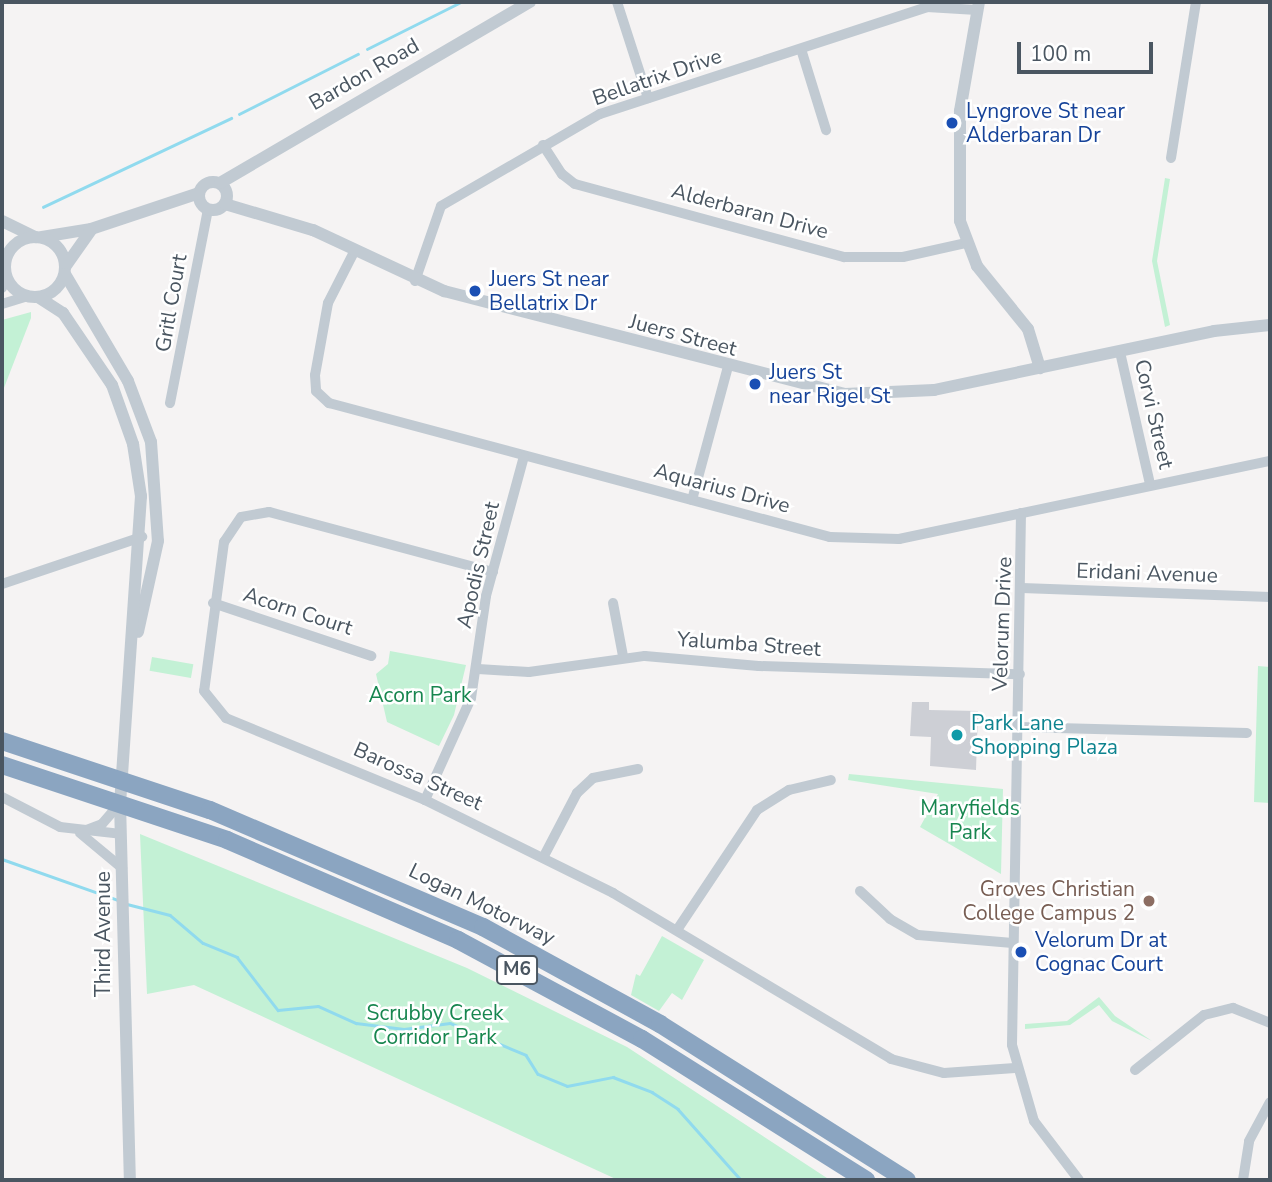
<!DOCTYPE html>
<html>
<head>
<meta charset="utf-8">
<style>
	body { margin:0 }
	#map { position:relative; width:1272px; height:1182px; overflow:hidden; background:#f5f3f3; font-family:"Nunito Sans",sans-serif }
	div>[style] { position:absolute }
	[style*='--x'] { left:calc(var(--x)*1px); top:calc(var(--y)*1px); width:calc(var(--w)*1px); rotate:calc(var(--a)*1deg) }
	.green>* { inset:0; background:#c3f1d5; transform-origin:0 0 }
	.stream>* { height:2.5px; margin:-1.25px; padding:0 1.25px; transform-origin:1.25px; border-radius:1.25px; background:#90daee }
	.building>* { inset:0; background:#cdcfd5 }
	.minor>* { height:10px; margin:-5px; padding:0 5px; transform-origin:5px; border-radius:5px; background:#c1cad2 }
	.tertiary>* { height:12px; margin:-6px; padding:0 6px; transform-origin:6px; border-radius:6px; background:#c1cad2 }
	.tertiary>.ring { margin:-6px; padding:0; box-sizing:content-box; background:none; border:12px solid #c1cad2; border-radius:50% }
	.motorway>* { height:18px; margin:-9px; padding:0 9px; transform-origin:9px; border-radius:9px; background:#8ba5c1 }
	.dots>* { width:19px; height:19px; translate:-50% -50%; box-sizing:border-box; border:4px solid #fff; border-radius:50% }
	span { translate:-50% -50%; white-space:nowrap; text-align:center; line-height:1.15; -webkit-text-stroke:5px #fff; paint-order:stroke }
	.shield-label span { padding:2px 5px; background:#fff; border:2px solid; border-radius:5px; -webkit-text-stroke-width:0 }
	.shield-label { font-size:19px; color:#4a5661; font-weight:700 }
	.street-label { font-size:21px; color:#4a5661 }
	.transit-label { font-size:21px; color:#164399 }
	.left { translate:0 -50%; text-align:left }
	.park-label { font-size:21px; color:#17864f }
	.culture-label { font-size:21px; color:#0d838f }
	.education-label { font-size:21px; color:#785e54 }
	.right { translate:-100% -50%; text-align:right }
	.frame { position:absolute; inset:0; border:4px solid #4a5661; pointer-events:none }
	.scale { position:absolute; left:1017px; top:42px; width:136px; height:32px; box-sizing:border-box; border:4px solid #4a5661; border-top:0; padding-left:9px; font-size:21px; line-height:24px; white-space:nowrap; color:#4a5661; -webkit-text-stroke:5px #fff; paint-order:stroke }
</style>
</head>
<body>
<div id="map">
	<div class="green">
		<div style="clip-path:polygon(1165px 178px,1170px 179px,1157px 261px,1170px 325px,1165px 327px,1152px 261px)"></div>
		<div style="clip-path:polygon(31px 312px,31px 318px,2px 393px,2px 320px)"></div>
		<div style="clip-path:polygon(390px 651px,466px 665px,454px 715px,439px 746px,387px 722px,376px 674px,388px 664px)"></div>
		<div style="left:152px;top:657px;width:42px;height:14px;rotate:10deg"></div>
		<div style="clip-path:polygon(1258px 666px,1270px 667px,1270px 803px,1254px 802px)"></div>
		<div style="clip-path:polygon(849px 774px,1003px 789px,1001px 874px,920px 827px,938px 794px,848px 780px)"></div>
		<div style="clip-path:polygon(140px 834px,467px 968px,627px 1047px,830px 1180px,618px 1180px,194px 985px,147px 994px)"></div>
		<div style="clip-path:polygon(662px 936px,704px 960px,682px 1000px,672px 993px,659px 1011px,631px 995px,636px 974px,640px 976px)"></div>
		<div style="clip-path:polygon(1099px 997px,1115px 1016px,1152px 1041px,1112px 1021px,1099px 1005px,1070px 1025px,1025px 1029px,1025px 1024px,1067px 1021px)"></div>
	</div>
	<div class="stream">
		<div style="--x:367;--y:49;--w:105;--a:-26.6"></div>
		<div style="--x:239;--y:114;--w:133;--a:-26.8"></div>
		<div style="--x:43;--y:207;--w:208;--a:-25.3"></div>
		<div style="--x:2;--y:859;--w:123;--a:19.5"></div>
		<div style="--x:127;--y:904;--w:44;--a:14.3"></div>
		<div style="--x:170;--y:915;--w:43;--a:40.3"></div>
		<div style="--x:203;--y:943;--w:37;--a:22"></div>
		<div style="--x:237;--y:957;--w:67;--a:52.3"></div>
		<div style="--x:278;--y:1010;--w:40;--a:-5.7"></div>
		<div style="--x:318;--y:1006;--w:42;--a:24.1"></div>
		<div style="--x:356;--y:1023;--w:48;--a:7.1"></div>
		<div style="--x:404;--y:1029;--w:46;--a:-7.4"></div>
		<div style="--x:450;--y:1023;--w:82;--a:22.8"></div>
		<div style="--x:526;--y:1055;--w:22;--a:58"></div>
		<div style="--x:538;--y:1074;--w:31;--a:22"></div>
		<div style="--x:567;--y:1086;--w:47;--a:-11.1"></div>
		<div style="--x:613;--y:1077;--w:42;--a:21"></div>
		<div style="--x:652;--y:1092;--w:31;--a:33"></div>
		<div style="--x:678;--y:1109;--w:95;--a:48.4"></div>
	</div>
	<div class="building">
		<div style="clip-path:polygon(912px 702px,929px 702px,929px 710px,978px 711px,976px 770px,930px 766px,931px 737px,910px 736px)"></div>
	</div>
	<div class="minor">
		<div style="--x:617;--y:2;--w:101;--a:72.1"></div>
		<div style="--x:801;--y:49;--w:85;--a:72.8"></div>
		<div style="--x:543;--y:145;--w:35;--a:57"></div>
		<div style="--x:562;--y:174;--w:16;--a:38"></div>
		<div style="--x:575;--y:184;--w:279;--a:15.2"></div>
		<div style="--x:844;--y:257;--w:59;--a:0"></div>
		<div style="--x:903;--y:257;--w:65;--a:-12.5"></div>
		<div style="--x:1171;--y:158;--w:158;--a:-80.9"></div>
		<div style="--x:354;--y:252;--w:57;--a:117"></div>
		<div style="--x:328;--y:303;--w:73;--a:100.2"></div>
		<div style="--x:315;--y:375;--w:16;--a:86"></div>
		<div style="--x:316;--y:391;--w:18;--a:43"></div>
		<div style="--x:329;--y:403;--w:519;--a:14.97"></div>
		<div style="--x:830;--y:537;--w:69;--a:1.7"></div>
		<div style="--x:899;--y:539;--w:379;--a:-11.9"></div>
		<div style="--x:415;--y:281;--w:79;--a:-70.9"></div>
		<div style="--x:441;--y:206;--w:184;--a:-30.1"></div>
		<div style="--x:600;--y:114;--w:344;--a:-18.1"></div>
		<div style="--x:927;--y:7;--w:50;--a:3.4"></div>
		<div style="--x:2;--y:288;--w:16;--a:-75"></div>
		<div style="--x:2;--y:304;--w:28;--a:-17"></div>
		<div style="--x:1120;--y:352;--w:135;--a:77.2"></div>
		<div style="--x:170;--y:403;--w:197;--a:-78.9"></div>
		<div style="--x:692;--y:500;--w:138;--a:-74.9"></div>
		<div style="--x:1021;--y:513;--w:532;--a:90.97"></div>
		<div style="--x:1012;--y:1045;--w:79;--a:73.9"></div>
		<div style="--x:1034;--y:1121;--w:74;--a:52.7"></div>
		<div style="--x:493;--y:572;--w:232;--a:-165"></div>
		<div style="--x:269;--y:512;--w:28;--a:170"></div>
		<div style="--x:241;--y:517;--w:30;--a:124"></div>
		<div style="--x:224;--y:542;--w:150;--a:97.6"></div>
		<div style="--x:204;--y:691;--w:35;--a:51"></div>
		<div style="--x:226;--y:718;--w:215;--a:22.4"></div>
		<div style="--x:425;--y:800;--w:210;--a:26.3"></div>
		<div style="--x:613;--y:893;--w:324;--a:30.8"></div>
		<div style="--x:891;--y:1059;--w:55;--a:14.8"></div>
		<div style="--x:944;--y:1073;--w:71;--a:-4"></div>
		<div style="--x:2;--y:584;--w:148;--a:-18.6"></div>
		<div style="--x:1022;--y:588;--w:248;--a:2.1"></div>
		<div style="--x:213;--y:603;--w:167;--a:18.5"></div>
		<div style="--x:613;--y:603;--w:54;--a:79.3"></div>
		<div style="--x:478;--y:669;--w:51;--a:3.4"></div>
		<div style="--x:529;--y:672;--w:117;--a:-7.9"></div>
		<div style="--x:645;--y:656;--w:114;--a:5"></div>
		<div style="--x:759;--y:666;--w:261;--a:1.8"></div>
		<div style="--x:1019;--y:727;--w:228;--a:1.5"></div>
		<div style="--x:2;--y:797;--w:65;--a:27.3"></div>
		<div style="--x:60;--y:827;--w:61;--a:6.5"></div>
		<div style="--x:425;--y:800;--w:112;--a:-65.7"></div>
		<div style="--x:471;--y:698;--w:103;--a:-81.6"></div>
		<div style="--x:486;--y:596;--w:145;--a:-74.8"></div>
		<div style="--x:84;--y:831;--w:19;--a:-21"></div>
		<div style="--x:102;--y:824;--w:28;--a:-49"></div>
		<div style="--x:80;--y:833;--w:55;--a:39.8"></div>
		<div style="--x:544;--y:856;--w:71;--a:-62.4"></div>
		<div style="--x:577;--y:793;--w:22;--a:-43"></div>
		<div style="--x:593;--y:778;--w:46;--a:-11.3"></div>
		<div style="--x:860;--y:891;--w:41;--a:43"></div>
		<div style="--x:890;--y:919;--w:32;--a:30"></div>
		<div style="--x:918;--y:935;--w:95;--a:4.8"></div>
		<div style="--x:677;--y:930;--w:144;--a:-56.3"></div>
		<div style="--x:757;--y:810;--w:38;--a:-32"></div>
		<div style="--x:789;--y:790;--w:43;--a:-13.4"></div>
		<div style="--x:1135;--y:1070;--w:88;--a:-38.6"></div>
		<div style="--x:1204;--y:1015;--w:30;--a:-14"></div>
		<div style="--x:1233;--y:1008;--w:40;--a:22"></div>
		<div style="--x:1243;--y:1180;--w:39;--a:-81"></div>
		<div style="--x:1249;--y:1141;--w:44;--a:-61.7"></div>
	</div>
	<div class="tertiary">
		<div style="--x:979;--y:2;--w:111;--a:99.9"></div>
		<div style="--x:960;--y:111;--w:110;--a:90"></div>
		<div style="--x:960;--y:221;--w:48;--a:69.3"></div>
		<div style="--x:977;--y:266;--w:81;--a:51"></div>
		<div style="--x:1028;--y:329;--w:41;--a:72.9"></div>
		<div class="ring" style="left:199px;top:182px;width:16px;height:16px"></div>
		<div style="--x:220;--y:183;--w:359;--a:-30.3"></div>
		<div style="--x:225;--y:204;--w:92;--a:16.5"></div>
		<div style="--x:313;--y:230;--w:145;--a:25"></div>
		<div style="--x:444;--y:291;--w:414;--a:14.4"></div>
		<div style="--x:845;--y:394;--w:89;--a:-2.6"></div>
		<div style="--x:934;--y:390;--w:286;--a:-11.9"></div>
		<div style="--x:1214;--y:331;--w:56;--a:-6.1"></div>
		<div style="--x:2;--y:221;--w:37;--a:26"></div>
		<div style="--x:42;--y:237;--w:50;--a:-9.3"></div>
		<div style="--x:91;--y:229;--w:114;--a:-18.4"></div>
		<div class="ring" style="left:5px;top:237px;width:48px;height:48px"></div>
		<div style="--x:65;--y:267;--w:45;--a:-54.9"></div>
		<div style="--x:65;--y:274;--w:124;--a:59.5"></div>
		<div style="--x:128;--y:381;--w:65;--a:69.3"></div>
		<div style="--x:151;--y:442;--w:99;--a:86"></div>
		<div style="--x:158;--y:541;--w:93;--a:102.4"></div>
		<div style="--x:38;--y:297;--w:30;--a:33"></div>
		<div style="--x:63;--y:313;--w:87;--a:55.8"></div>
		<div style="--x:112;--y:385;--w:63;--a:70.4"></div>
		<div style="--x:133;--y:444;--w:53;--a:81.3"></div>
		<div style="--x:141;--y:496;--w:308;--a:93.9"></div>
		<div style="--x:120;--y:803;--w:377;--a:88.5"></div>
	</div>
	<div class="motorway">
		<div style="--x:2;--y:741;--w:219;--a:18.4"></div>
		<div style="--x:210;--y:810;--w:297;--a:23.2"></div>
		<div style="--x:483;--y:927;--w:202;--a:28.7"></div>
		<div style="--x:660;--y:1024;--w:292;--a:32.3"></div>
		<div style="--x:2;--y:765;--w:237;--a:18.4"></div>
		<div style="--x:227;--y:840;--w:252;--a:23.4"></div>
		<div style="--x:458;--y:940;--w:209;--a:28.3"></div>
		<div style="--x:642;--y:1039;--w:265;--a:32.2"></div>
	</div>
	<div class="dots">
		<div style="left:952px;top:123px;background:#1a4fb4"></div>
		<div style="left:475px;top:291px;background:#1a4fb4"></div>
		<div style="left:755px;top:384px;background:#1a4fb4"></div>
		<div style="left:957px;top:735px;background:#0f9aa8"></div>
		<div style="left:1149px;top:901px;background:#8d6e63"></div>
		<div style="left:1021px;top:952px;background:#1a4fb4"></div>
	</div>
	<div class="shield-label">
		<span style="left:517px;top:970px">M6</span>
	</div>
	<div class="street-label">
		<span style="left:364px;top:74px;rotate:-30deg">Bardon Road</span>
		<span style="left:657px;top:77px;rotate:-19deg">Bellatrix Drive</span>
		<span style="left:750px;top:211px;rotate:15deg">Alderbaran Drive</span>
		<span style="left:171px;top:303px;rotate:-80deg">Gritl Court</span>
		<span style="left:683px;top:335px;rotate:15deg">Juers Street</span>
		<span style="left:1154px;top:414px;rotate:77deg">Corvi Street</span>
		<span style="left:722px;top:488px;rotate:15deg">Aquarius Drive</span>
		<span style="left:478px;top:565px;rotate:-77deg">Apodis Street</span>
		<span style="left:1147px;top:573px;rotate:2deg">Eridani Avenue</span>
		<span style="left:298px;top:611px;rotate:18deg">Acorn Court</span>
		<span style="left:1002px;top:624px;rotate:-88deg">Velorum Drive</span>
		<span style="left:749px;top:644px;rotate:4deg">Yalumba Street</span>
		<span style="left:418px;top:776px;rotate:24deg">Barossa Street</span>
		<span style="left:482px;top:904px;rotate:26deg">Logan Motorway</span>
		<span style="left:103px;top:934px;rotate:-90deg">Third Avenue</span>
	</div>
	<div class="transit-label">
		<span class="left" style="left:966px;top:123px">Lyngrove St near<br>Alderbaran Dr</span>
		<span class="left" style="left:489px;top:291px">Juers St near<br>Bellatrix Dr</span>
		<span class="left" style="left:769px;top:384px">Juers St<br>near Rigel St</span>
		<span class="left" style="left:1035px;top:952px">Velorum Dr at<br>Cognac Court</span>
	</div>
	<div class="park-label">
		<span style="left:420px;top:695px">Acorn Park</span>
		<span style="left:970px;top:820px">Maryfields<br>Park</span>
		<span style="left:435px;top:1025px">Scrubby Creek<br>Corridor Park</span>
	</div>
	<div class="culture-label">
		<span class="left" style="left:971px;top:735px">Park Lane<br>Shopping Plaza</span>
	</div>
	<div class="education-label">
		<span class="right" style="left:1135px;top:901px">Groves Christian<br>College Campus 2</span>
	</div>
	<div class="frame"></div>
	<div class="scale">100 m</div>
</div>
</body>
</html>
